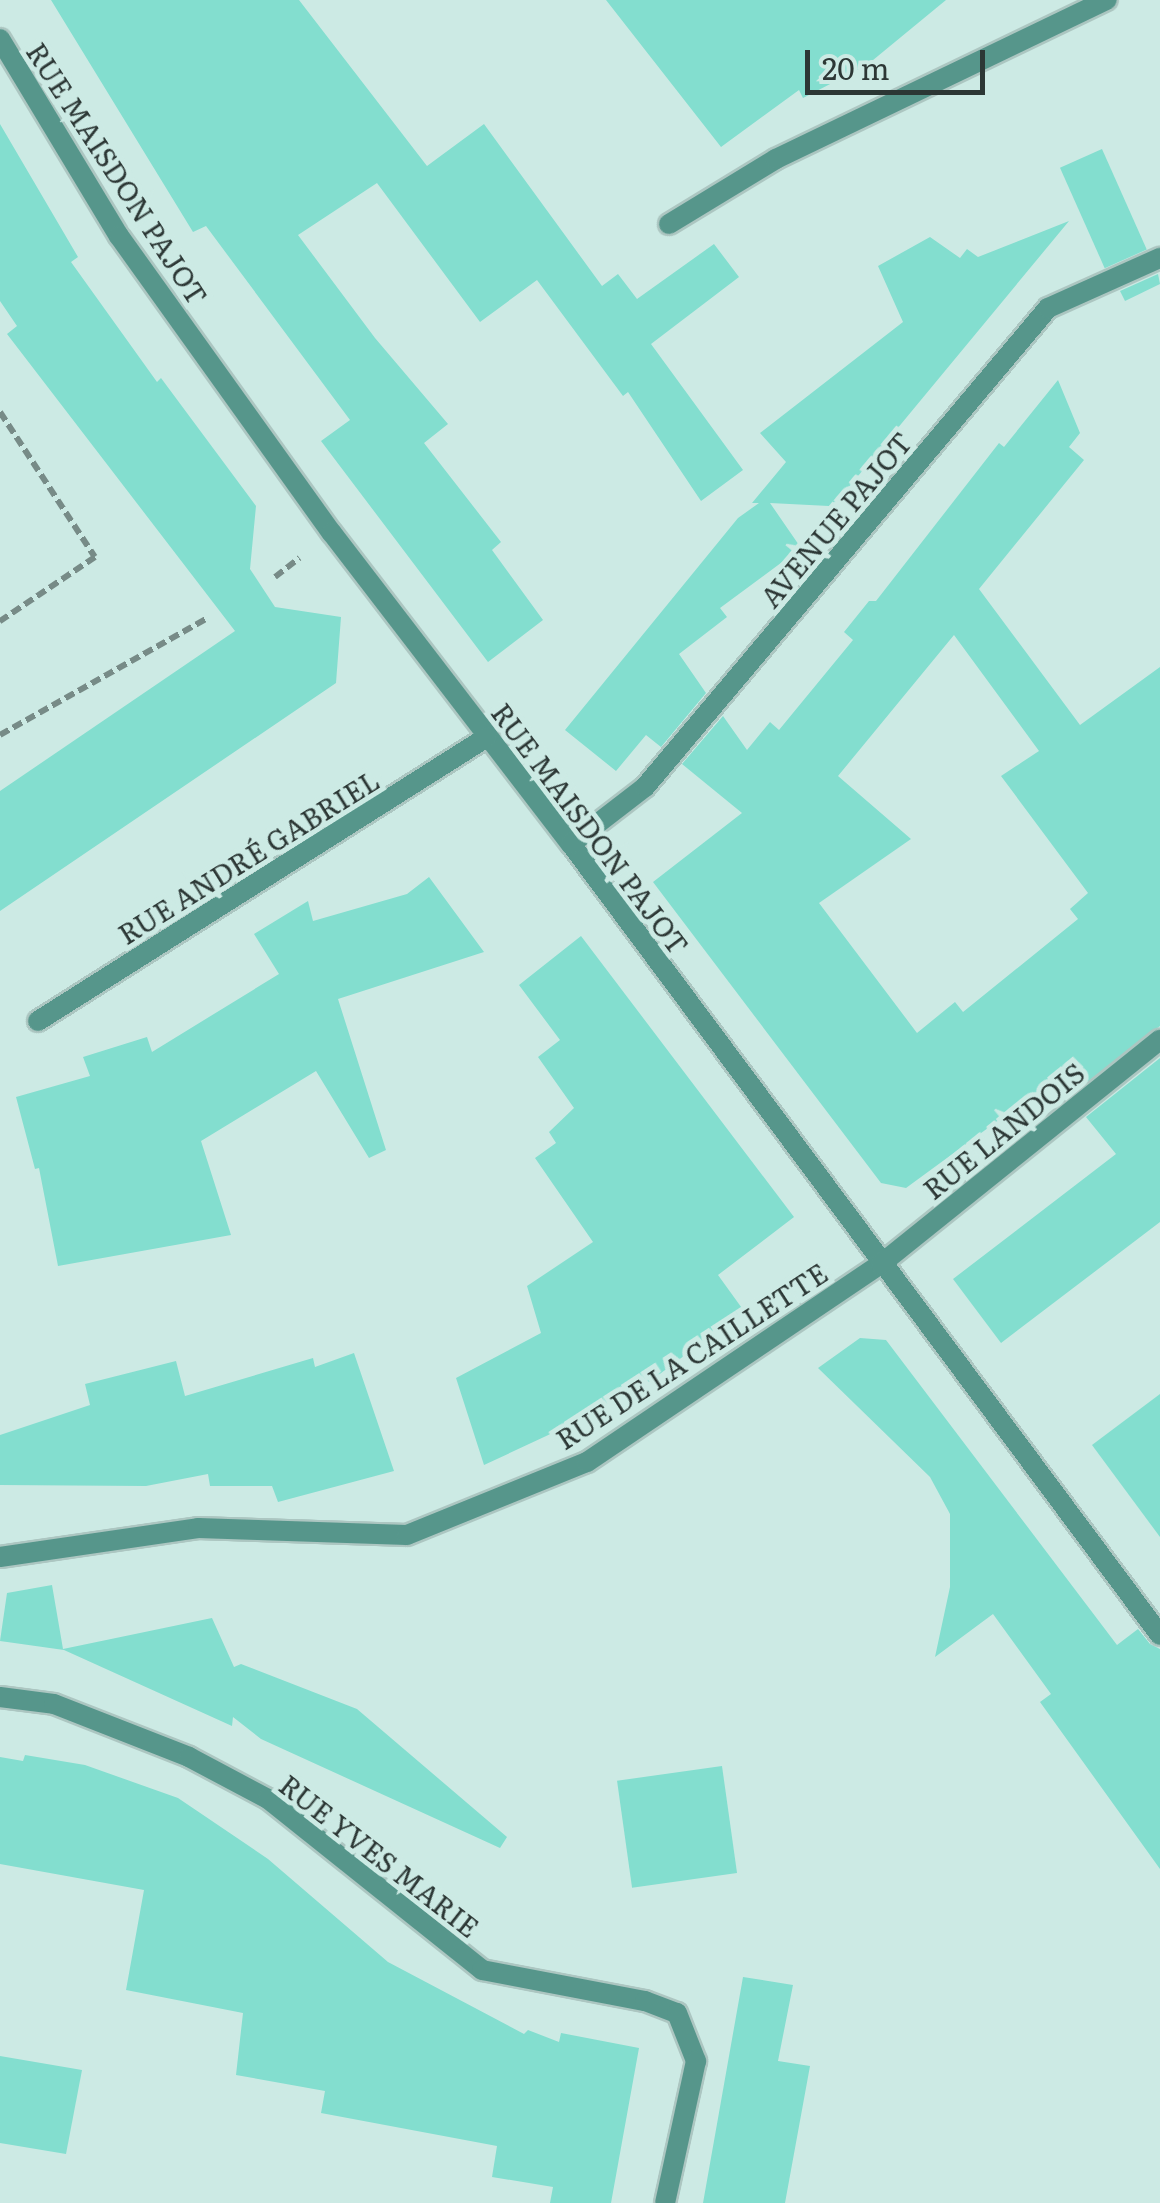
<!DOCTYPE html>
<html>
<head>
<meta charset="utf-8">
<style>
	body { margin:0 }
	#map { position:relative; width:1160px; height:2203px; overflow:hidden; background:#cceae4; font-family:Literata,serif }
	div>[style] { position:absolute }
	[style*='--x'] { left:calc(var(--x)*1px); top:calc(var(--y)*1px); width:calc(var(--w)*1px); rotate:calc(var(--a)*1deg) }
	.building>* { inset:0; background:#83decf; transform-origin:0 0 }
	.path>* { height:6px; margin-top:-3px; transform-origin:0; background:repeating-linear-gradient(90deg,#778b87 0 10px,transparent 0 15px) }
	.roads { filter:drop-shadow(2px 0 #acc6c1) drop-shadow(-2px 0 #acc6c1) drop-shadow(0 2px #acc6c1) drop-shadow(0 -2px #acc6c1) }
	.minor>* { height:20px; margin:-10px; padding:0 10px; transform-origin:10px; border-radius:10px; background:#56968b }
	span { translate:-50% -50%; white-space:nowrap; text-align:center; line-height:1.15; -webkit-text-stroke:10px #cceae4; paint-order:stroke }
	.street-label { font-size:28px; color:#2c3735 }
	.scale { position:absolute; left:805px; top:50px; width:180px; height:45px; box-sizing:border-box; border:5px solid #2c3735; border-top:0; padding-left:12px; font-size:30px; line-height:35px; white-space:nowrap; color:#2c3735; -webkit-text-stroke:8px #cceae4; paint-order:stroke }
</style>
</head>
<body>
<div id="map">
	<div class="building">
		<div style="clip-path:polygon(51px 0,299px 0,427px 166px,484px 124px,602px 286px,618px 274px,637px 299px,714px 244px,739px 277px,651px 344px,743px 470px,701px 501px,628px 392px,623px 396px,537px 280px,480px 322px,377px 183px,298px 235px,375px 338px,448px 424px,424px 443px,501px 542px,492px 550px,543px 620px,488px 662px,321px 441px,350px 420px,206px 226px,193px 232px)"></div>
		<div style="clip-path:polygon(606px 0,946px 0,867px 65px,803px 98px,799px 90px,721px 147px)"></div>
		<div style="clip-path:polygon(0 124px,78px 257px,71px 262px,157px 382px,161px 378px,256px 506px,250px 569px,275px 607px,341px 617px,336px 683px,0 911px,0 791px,235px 631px,7px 334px,17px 326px,0 301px)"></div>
		<div style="left:1102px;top:149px;width:110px;height:46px;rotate:66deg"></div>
		<div style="clip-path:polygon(1069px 221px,839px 499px,829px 506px,770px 503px,801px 548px,720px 608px,727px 617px,679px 654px,706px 693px,661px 747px,646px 735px,616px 771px,565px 730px,738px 518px,759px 503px,752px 503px,786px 462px,760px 433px,903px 322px,878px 266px,930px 237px,960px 258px,967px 249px,978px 257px)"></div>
		<div style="clip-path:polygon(1158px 274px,1160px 284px,1125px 301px,1120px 291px)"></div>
		<div style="clip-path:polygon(evenodd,1058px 380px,1080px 433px,1069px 447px,1084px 460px,979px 589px,1080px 725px,1160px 667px,1160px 1026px,1069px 1096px,1055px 1079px,906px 1188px,881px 1183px,653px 882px,742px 813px,682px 764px,723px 716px,747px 750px,770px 722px,779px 730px,853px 640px,844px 632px,869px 601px,876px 601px,999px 443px,1004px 447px,1058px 380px,954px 635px,1039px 751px,1001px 776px,1088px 893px,1070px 909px,1078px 919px,963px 1012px,955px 1002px,917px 1033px,819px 903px,911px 839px,838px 776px,954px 635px)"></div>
		<div style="clip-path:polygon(429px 877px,484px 952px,338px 999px,386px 1150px,369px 1158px,316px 1071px,201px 1141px,231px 1235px,58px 1266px,39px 1168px,35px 1169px,16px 1097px,90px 1076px,83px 1057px,147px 1037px,152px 1052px,279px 974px,254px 934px,308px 901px,313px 921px,407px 894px)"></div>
		<div style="clip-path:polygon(581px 936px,794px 1217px,718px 1275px,744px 1311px,649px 1382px,645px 1379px,587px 1417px,484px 1465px,456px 1378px,541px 1333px,527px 1286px,593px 1242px,535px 1158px,556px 1143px,549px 1132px,574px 1108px,538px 1057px,560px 1040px,519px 985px)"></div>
		<div style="clip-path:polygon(1160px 1058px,1160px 1222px,1001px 1343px,953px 1279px,1116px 1154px,1086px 1117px)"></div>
		<div style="clip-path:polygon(860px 1338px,886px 1340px,1117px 1645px,1138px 1629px,1150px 1644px,1160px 1649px,1160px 1869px,1040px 1702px,1051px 1694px,993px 1614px,935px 1657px,950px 1587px,950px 1514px,930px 1477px,818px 1368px)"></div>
		<div style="clip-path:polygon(354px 1353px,394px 1471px,278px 1502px,272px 1486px,210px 1486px,208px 1474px,146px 1486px,0 1485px,0 1435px,90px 1405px,85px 1384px,176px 1361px,185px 1396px,313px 1358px,315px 1367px)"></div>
		<div style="clip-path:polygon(1160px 1394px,1160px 1537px,1092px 1445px)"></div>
		<div style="clip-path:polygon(52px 1585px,63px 1649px,212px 1618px,234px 1667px,241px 1664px,357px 1709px,507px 1837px,500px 1848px,261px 1739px,233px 1717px,232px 1726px,64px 1650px,0 1641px,7px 1593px)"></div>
		<div style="clip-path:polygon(25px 1755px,85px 1765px,178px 1798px,268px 1859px,388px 1962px,524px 2034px,528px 2030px,559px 2042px,561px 2033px,639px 2048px,611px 2203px,550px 2203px,553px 2187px,492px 2177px,497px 2146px,321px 2113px,325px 2091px,236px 2075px,243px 2013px,126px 1990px,144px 1890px,0 1864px,0 1757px,23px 1761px)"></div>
		<div style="left:722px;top:1766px;width:108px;height:106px;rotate:82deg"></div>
		<div style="clip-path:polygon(743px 1977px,793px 1985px,778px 2061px,810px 2066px,785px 2203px,703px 2203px)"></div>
		<div style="clip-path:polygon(0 2056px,82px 2070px,66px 2154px,0 2143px)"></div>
	</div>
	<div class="path">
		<div style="--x:0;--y:412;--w:173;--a:56.8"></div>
		<div style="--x:95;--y:557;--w:115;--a:146"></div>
		<div style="--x:275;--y:577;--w:31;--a:-38"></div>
		<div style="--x:0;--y:735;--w:236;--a:-29.4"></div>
	</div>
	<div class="roads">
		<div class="minor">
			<div style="--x:0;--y:39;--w:230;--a:58.9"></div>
			<div style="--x:119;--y:236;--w:365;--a:54.4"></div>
			<div style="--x:332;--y:533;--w:392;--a:52.5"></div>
			<div style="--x:571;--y:844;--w:986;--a:53.33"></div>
			<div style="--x:669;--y:224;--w:125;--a:-31.3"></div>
			<div style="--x:776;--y:159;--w:367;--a:-25.7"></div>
			<div style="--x:571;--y:844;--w:93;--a:-37.6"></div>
			<div style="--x:645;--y:787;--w:626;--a:-49.92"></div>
			<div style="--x:1048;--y:308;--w:123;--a:-24.1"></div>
			<div style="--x:38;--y:1021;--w:531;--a:-32.31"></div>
			<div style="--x:0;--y:1557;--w:200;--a:-8.3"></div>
			<div style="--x:198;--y:1528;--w:209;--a:1.9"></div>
			<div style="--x:407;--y:1535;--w:194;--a:-22.1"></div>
			<div style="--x:587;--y:1462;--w:354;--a:-34"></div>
			<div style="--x:881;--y:1264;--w:358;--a:-38.8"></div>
			<div style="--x:0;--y:1697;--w:54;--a:7.4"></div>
			<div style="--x:54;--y:1704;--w:145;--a:21.4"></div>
			<div style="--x:189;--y:1757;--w:89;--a:28"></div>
			<div style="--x:268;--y:1799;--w:274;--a:38.6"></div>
			<div style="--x:482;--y:1970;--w:166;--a:10.8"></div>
			<div style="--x:645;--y:2001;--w:34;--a:21"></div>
			<div style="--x:677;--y:2013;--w:52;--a:68.4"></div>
			<div style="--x:696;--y:2061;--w:145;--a:102.3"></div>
		</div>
	</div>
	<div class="street-label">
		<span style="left:118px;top:173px;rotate:57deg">RUE MAISDON PAJOT</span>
		<span style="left:835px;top:519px;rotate:-50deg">AVENUE PAJOT</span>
		<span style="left:591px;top:828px;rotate:53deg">RUE MAISDON PAJOT</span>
		<span style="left:248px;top:856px;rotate:-32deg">RUE ANDRÉ GABRIEL</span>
		<span style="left:1003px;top:1130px;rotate:-39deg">RUE LANDOIS</span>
		<span style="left:691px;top:1355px;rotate:-33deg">RUE DE LA CAILLETTE</span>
		<span style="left:380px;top:1855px;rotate:38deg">RUE YVES MARIE</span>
	</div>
	<div class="scale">20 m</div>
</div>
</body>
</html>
